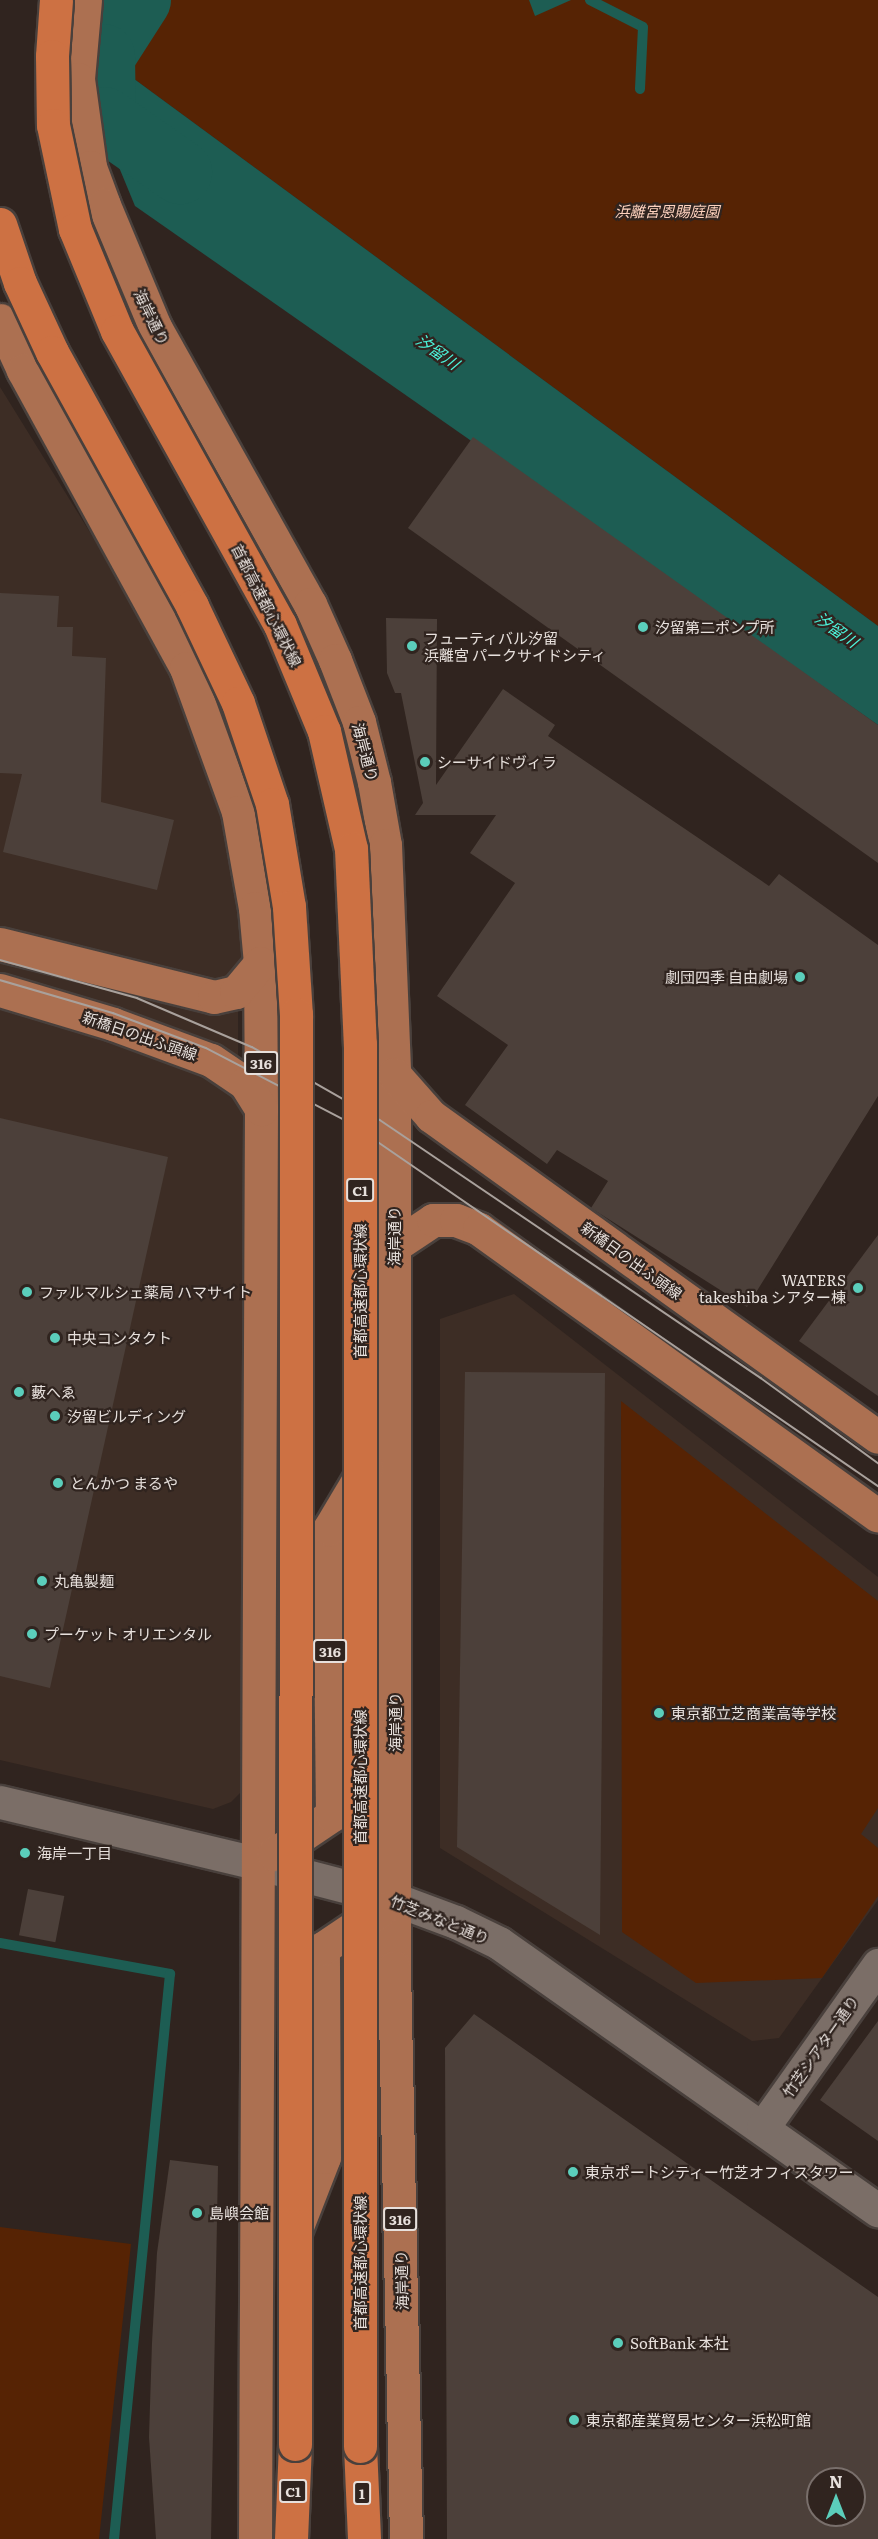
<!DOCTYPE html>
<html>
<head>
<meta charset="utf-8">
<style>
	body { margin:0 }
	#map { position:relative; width:878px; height:2539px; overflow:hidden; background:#30241f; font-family:Literata,"Noto Sans JP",serif }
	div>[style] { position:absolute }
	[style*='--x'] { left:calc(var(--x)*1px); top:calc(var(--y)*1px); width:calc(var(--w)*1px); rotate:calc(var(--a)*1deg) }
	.built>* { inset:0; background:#3d2d25 }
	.green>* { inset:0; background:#562304 }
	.water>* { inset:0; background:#1d5d53 }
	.stream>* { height:10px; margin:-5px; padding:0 5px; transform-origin:5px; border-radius:5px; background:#1d5d53 }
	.river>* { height:64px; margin:-32px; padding:0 32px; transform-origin:32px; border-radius:32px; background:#1d5d53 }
	.building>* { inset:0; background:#4c403a; transform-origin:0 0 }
	.roads { filter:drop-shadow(2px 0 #49403c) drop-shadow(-2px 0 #49403c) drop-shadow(0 2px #49403c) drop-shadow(0 -2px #49403c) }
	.minor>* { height:33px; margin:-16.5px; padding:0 16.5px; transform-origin:16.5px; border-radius:16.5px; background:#7b6e67 }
	.major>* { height:33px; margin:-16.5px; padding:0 16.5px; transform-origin:16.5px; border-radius:16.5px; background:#ac7051 }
	.highway>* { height:33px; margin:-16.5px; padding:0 16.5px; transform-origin:16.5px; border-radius:16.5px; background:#cd7143 }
	.tram>* { height:1.5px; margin:-0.75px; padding:0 0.75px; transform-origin:0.75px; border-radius:0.75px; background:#a9a19c }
	.bridges { filter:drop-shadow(2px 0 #49403c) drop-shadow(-2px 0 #49403c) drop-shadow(0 2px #49403c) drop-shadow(0 -2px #49403c) }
	.highway-bridge>* { height:33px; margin:-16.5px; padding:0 16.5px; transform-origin:16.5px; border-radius:16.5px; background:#cd7143 }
	.dots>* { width:16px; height:16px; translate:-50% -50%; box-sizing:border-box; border:3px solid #30241f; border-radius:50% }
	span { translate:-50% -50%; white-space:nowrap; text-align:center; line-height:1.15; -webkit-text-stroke:4.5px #30241f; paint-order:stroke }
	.shield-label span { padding:2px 4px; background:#30241f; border:2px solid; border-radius:4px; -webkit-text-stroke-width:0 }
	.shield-label { font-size:14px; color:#e7e0dc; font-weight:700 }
	.park-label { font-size:15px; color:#fed2be; font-style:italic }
	.street-label { font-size:15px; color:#e7e0dc }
	.poi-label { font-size:15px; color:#e7e0dc }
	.left { translate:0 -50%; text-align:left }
	.right { translate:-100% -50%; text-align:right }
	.water-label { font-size:16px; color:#4bf4db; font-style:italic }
	.north { position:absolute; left:806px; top:2467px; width:60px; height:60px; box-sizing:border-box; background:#30241f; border:2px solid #796f6b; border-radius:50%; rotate:0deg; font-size:16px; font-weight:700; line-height:24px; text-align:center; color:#e7e0dc }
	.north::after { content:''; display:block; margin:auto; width:21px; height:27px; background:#5bcebb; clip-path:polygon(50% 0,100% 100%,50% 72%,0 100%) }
</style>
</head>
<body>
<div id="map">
	<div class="built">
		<div style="clip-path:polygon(0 387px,159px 644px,218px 778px,246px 951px,238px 968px,238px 1097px,244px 1104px,249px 1715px,244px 1789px,231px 1802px,213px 1809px,0 1760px)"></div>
		<div style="clip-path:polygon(514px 1294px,878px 1577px,878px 1900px,779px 2038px,752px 2041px,440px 1848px,440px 1319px)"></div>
	</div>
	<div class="green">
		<div style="clip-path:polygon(145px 0,878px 0,878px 626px,107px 59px)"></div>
		<div style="clip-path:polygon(621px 1401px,878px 1601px,878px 1808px,861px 1834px,878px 1848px,878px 1896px,822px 1978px,696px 1983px,622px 1932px)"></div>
		<div style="clip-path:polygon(0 2227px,131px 2244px,99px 2539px,0 2539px)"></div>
	</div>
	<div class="water">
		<div style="clip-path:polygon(529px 0,571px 0,535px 16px)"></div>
		<div style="clip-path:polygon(107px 59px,878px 626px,878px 725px,135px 206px,109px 143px)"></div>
	</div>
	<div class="stream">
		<div style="--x:590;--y:0;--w:59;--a:27"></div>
		<div style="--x:643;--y:27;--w:62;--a:92.8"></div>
		<div style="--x:0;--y:1943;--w:173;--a:10.3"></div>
		<div style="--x:170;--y:1974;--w:568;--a:95.66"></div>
	</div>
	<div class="river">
		<div style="--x:139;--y:0;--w:67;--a:122.7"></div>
		<div style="--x:103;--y:56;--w:63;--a:89.1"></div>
		<div style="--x:104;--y:119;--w:93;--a:34.9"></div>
	</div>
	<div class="building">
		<div style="clip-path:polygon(473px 437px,878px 725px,878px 863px,408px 528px)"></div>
		<div style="clip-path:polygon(0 593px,59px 596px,57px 627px,73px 627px,72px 656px,106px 658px,101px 802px,174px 820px,157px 890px,3px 852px,22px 774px,0 773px)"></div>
		<div style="clip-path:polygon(386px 618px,437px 619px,436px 785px,503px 689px,555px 725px,548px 736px,769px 886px,779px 874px,878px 945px,878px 1096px,747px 1307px,591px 1208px,608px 1181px,557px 1150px,547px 1164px,465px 1105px,508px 1045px,437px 996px,515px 883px,470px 853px,496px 815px,415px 815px,423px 803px,401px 693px,395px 693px,387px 673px)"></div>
		<div style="clip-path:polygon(0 1118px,168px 1157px,50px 1688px,0 1676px)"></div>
		<div style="clip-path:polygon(878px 1235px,878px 1396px,799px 1341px)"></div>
		<div style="clip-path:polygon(465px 1372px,605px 1373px,600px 1935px,457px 1847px)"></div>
		<div style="left:28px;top:1889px;width:37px;height:47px;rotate:11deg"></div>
		<div style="clip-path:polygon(evenodd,474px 2014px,878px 2297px,878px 2539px,447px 2539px,445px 2048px,474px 2014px,818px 2479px,854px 2479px,854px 2515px,818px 2515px,818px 2479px)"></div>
		<div style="clip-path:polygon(878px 2021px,878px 2141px,820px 2100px)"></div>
		<div style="clip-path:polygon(170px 2160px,218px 2166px,211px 2539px,156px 2539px,149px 2437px,152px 2343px,157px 2253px)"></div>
	</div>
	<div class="roads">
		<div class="minor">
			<div style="--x:0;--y:1802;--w:267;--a:13.4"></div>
			<div style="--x:260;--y:1864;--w:138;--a:14.6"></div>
			<div style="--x:394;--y:1899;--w:66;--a:20.4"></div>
			<div style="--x:456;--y:1922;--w:48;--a:26"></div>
			<div style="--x:499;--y:1943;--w:464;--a:35.2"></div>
			<div style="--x:763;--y:2127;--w:199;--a:-54.6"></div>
		</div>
		<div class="major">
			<div style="--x:85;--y:0;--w:79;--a:95.1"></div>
			<div style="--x:78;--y:79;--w:89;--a:82.2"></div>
			<div style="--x:90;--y:167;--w:40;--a:69.8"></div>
			<div style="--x:104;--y:205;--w:132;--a:67.3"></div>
			<div style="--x:155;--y:327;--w:317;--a:60.8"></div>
			<div style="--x:310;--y:604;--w:61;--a:65.9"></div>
			<div style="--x:335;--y:660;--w:66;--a:68.8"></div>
			<div style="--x:359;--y:722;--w:62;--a:76"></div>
			<div style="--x:374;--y:782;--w:64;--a:80.1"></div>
			<div style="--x:385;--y:845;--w:229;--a:87.7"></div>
			<div style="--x:394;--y:1074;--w:893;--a:90"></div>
			<div style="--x:394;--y:1967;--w:572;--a:88.8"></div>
			<div style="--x:0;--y:320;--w:55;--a:65.3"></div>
			<div style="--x:23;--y:370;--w:340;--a:61.3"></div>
			<div style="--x:186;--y:668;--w:153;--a:70.1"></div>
			<div style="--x:238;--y:812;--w:97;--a:80"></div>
			<div style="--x:255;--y:908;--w:55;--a:84.8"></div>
			<div style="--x:260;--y:963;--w:146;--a:89.6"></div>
			<div style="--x:261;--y:1109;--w:1430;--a:90.24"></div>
			<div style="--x:0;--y:944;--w:220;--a:13.9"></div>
			<div style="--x:214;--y:997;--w:23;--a:-13"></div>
			<div style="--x:236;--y:992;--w:38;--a:-50"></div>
			<div style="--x:0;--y:990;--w:118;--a:16.7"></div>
			<div style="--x:113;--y:1024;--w:104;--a:20.2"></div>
			<div style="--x:211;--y:1060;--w:41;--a:34.1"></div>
			<div style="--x:245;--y:1083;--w:31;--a:58"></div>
			<div style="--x:394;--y:1074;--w:56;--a:48.6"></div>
			<div style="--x:431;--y:1116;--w:550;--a:35.68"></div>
			<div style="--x:394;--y:1246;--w:47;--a:-33.7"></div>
			<div style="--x:433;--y:1220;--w:23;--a:0"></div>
			<div style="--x:456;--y:1220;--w:25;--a:21"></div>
			<div style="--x:479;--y:1229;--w:491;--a:35.7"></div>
			<div style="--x:274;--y:1854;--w:70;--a:-33.9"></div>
			<div style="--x:332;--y:1815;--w:286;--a:-90.6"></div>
			<div style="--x:329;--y:1529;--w:72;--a:-59.2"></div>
			<div style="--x:296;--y:2229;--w:77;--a:-68.7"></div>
			<div style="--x:324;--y:2157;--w:209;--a:-90.3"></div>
			<div style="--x:323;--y:1948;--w:70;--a:-33.9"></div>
		</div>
		<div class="highway">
			<div style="--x:360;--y:2446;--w:93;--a:87.5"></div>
			<div style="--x:291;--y:2539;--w:95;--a:-87.6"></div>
		</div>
	</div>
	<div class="tram">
		<div style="--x:0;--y:960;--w:142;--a:15.5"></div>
		<div style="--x:137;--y:998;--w:125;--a:23.1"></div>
		<div style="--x:252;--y:1047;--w:147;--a:29.7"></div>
		<div style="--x:380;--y:1120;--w:460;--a:34.1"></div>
		<div style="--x:761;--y:1378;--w:145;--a:36"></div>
		<div style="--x:0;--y:980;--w:118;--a:16.3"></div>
		<div style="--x:113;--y:1013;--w:99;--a:20.6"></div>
		<div style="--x:206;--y:1048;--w:161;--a:27.4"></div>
		<div style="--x:349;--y:1122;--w:642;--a:34.53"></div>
	</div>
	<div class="bridges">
		<div class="highway-bridge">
			<div style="--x:56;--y:0;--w:56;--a:94.1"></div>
			<div style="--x:52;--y:56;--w:69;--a:89.2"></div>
			<div style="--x:53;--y:125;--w:106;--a:78.1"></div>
			<div style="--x:75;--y:229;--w:110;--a:67.6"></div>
			<div style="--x:117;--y:331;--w:336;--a:61"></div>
			<div style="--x:280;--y:625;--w:115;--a:67.5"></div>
			<div style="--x:324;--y:731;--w:121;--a:77.1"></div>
			<div style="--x:351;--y:849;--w:195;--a:87.4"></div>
			<div style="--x:360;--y:1044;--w:1402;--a:90"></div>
			<div style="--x:0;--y:224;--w:62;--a:71.3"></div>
			<div style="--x:20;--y:283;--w:76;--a:65.1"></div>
			<div style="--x:52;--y:352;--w:290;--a:61.1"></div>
			<div style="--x:192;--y:606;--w:107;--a:64.6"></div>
			<div style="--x:238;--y:703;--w:107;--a:71.4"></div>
			<div style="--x:272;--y:804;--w:104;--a:80.6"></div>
			<div style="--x:289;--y:907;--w:107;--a:86.3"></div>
			<div style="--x:296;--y:1014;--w:1430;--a:90.04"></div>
		</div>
	</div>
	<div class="dots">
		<div style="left:643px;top:627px;background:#5bcebb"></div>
		<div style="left:412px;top:646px;background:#5bcebb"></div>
		<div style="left:425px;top:762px;background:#5bcebb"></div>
		<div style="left:800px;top:977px;background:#5bcebb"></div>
		<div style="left:858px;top:1288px;background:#5bcebb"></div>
		<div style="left:27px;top:1292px;background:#5bcebb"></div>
		<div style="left:55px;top:1338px;background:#5bcebb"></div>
		<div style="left:19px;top:1392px;background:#5bcebb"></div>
		<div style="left:55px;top:1416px;background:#5bcebb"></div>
		<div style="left:58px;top:1483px;background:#5bcebb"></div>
		<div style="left:42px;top:1581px;background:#5bcebb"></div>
		<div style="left:32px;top:1634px;background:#5bcebb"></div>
		<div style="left:659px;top:1713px;background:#5bcebb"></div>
		<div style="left:25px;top:1853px;background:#5bcebb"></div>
		<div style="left:573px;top:2172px;background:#5bcebb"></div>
		<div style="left:197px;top:2213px;background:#5bcebb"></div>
		<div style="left:618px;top:2343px;background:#5bcebb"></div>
		<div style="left:574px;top:2420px;background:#5bcebb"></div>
	</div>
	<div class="shield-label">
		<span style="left:261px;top:1063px">316</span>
		<span style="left:360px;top:1190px">C1</span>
		<span style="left:330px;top:1651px">316</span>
		<span style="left:400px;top:2219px">316</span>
		<span style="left:293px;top:2491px">C1</span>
		<span style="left:362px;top:2493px">1</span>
	</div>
	<div class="park-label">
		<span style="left:667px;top:211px">浜離宮恩賜庭園</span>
	</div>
	<div class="street-label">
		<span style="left:152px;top:317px;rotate:64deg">海岸通り</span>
		<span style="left:267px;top:605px;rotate:63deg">首都高速都心環状線</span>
		<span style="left:366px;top:752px;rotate:75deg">海岸通り</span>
		<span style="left:140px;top:1035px;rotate:19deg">新橋日の出ふ頭線</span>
		<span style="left:394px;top:1236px;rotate:-90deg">海岸通り</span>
		<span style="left:632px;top:1260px;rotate:36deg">新橋日の出ふ頭線</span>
		<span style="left:360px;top:1291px;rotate:-90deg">首都高速都心環状線</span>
		<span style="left:395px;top:1722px;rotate:-90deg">海岸通り</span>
		<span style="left:360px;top:1777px;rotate:-90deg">首都高速都心環状線</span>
		<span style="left:440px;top:1919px;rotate:22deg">竹芝みなと通り</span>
		<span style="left:820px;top:2046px;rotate:-55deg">竹芝シアター通り</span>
		<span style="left:360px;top:2263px;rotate:-90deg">首都高速都心環状線</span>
		<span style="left:401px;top:2280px;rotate:-91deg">海岸通り</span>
	</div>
	<div class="poi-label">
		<span class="left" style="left:655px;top:627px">汐留第二ポンプ所</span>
		<span class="left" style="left:424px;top:646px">フューティバル汐留<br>浜離宮 パークサイドシティ</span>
		<span class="left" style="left:437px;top:762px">シーサイドヴィラ</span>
		<span class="right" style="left:788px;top:977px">劇団四季 自由劇場</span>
		<span class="right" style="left:846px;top:1288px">WATERS<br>takeshiba シアター棟</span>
		<span class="left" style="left:39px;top:1292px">ファルマルシェ薬局 ハマサイト</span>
		<span class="left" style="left:67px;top:1338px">中央コンタクト</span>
		<span class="left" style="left:31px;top:1392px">藪へゑ</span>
		<span class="left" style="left:67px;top:1416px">汐留ビルディング</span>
		<span class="left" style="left:70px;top:1483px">とんかつ まるや</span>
		<span class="left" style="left:54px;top:1581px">丸亀製麺</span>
		<span class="left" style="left:44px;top:1634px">プーケット オリエンタル</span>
		<span class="left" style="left:671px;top:1713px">東京都立芝商業高等学校</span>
		<span class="left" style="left:37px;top:1853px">海岸一丁目</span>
		<span class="left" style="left:585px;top:2172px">東京ポートシティー竹芝オフィスタワー</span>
		<span class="left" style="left:209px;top:2213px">島嶼会館</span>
		<span class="left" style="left:630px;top:2343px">SoftBank 本社</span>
		<span class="left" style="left:586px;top:2420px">東京都産業貿易センター浜松町館</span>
	</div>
	<div class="water-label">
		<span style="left:438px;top:351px;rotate:35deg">汐留川</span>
		<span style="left:837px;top:629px;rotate:35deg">汐留川</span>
	</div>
	<div class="north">N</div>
</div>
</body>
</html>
